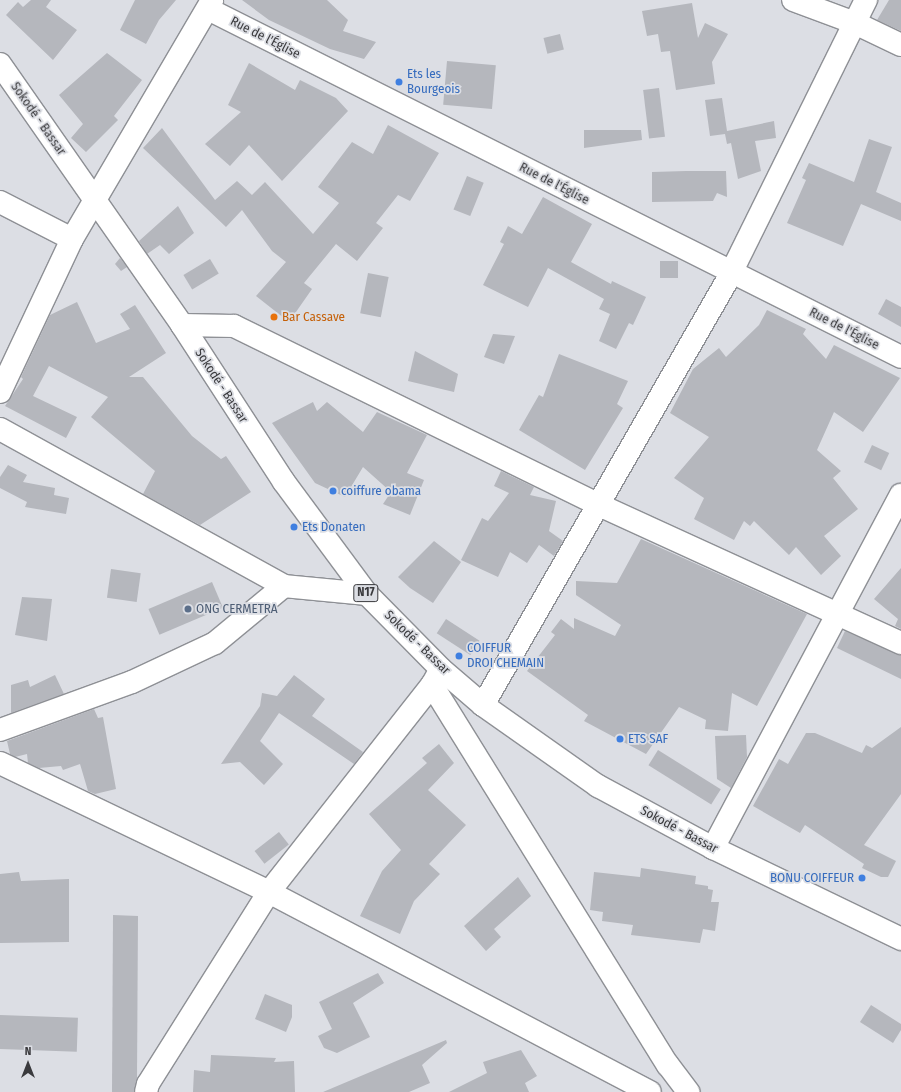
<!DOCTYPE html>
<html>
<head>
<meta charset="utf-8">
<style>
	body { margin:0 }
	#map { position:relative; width:901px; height:1092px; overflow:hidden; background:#dcdee4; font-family:"Fira Sans Condensed",sans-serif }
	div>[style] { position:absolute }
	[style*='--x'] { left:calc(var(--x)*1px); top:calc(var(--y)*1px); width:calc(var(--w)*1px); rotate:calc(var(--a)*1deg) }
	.building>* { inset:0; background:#b5b7bd; transform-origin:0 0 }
	.roads { filter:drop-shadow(1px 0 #8e9095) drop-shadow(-1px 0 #8e9095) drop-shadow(0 1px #8e9095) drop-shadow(0 -1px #8e9095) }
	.street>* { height:22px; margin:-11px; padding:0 11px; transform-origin:11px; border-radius:11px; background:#fff }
	.primary>* { height:22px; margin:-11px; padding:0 11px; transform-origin:11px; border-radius:11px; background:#fff }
	.dots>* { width:11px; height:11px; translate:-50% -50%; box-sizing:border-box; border:2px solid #dcdee4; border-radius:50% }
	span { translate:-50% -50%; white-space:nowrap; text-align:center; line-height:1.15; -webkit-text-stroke:3.5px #dcdee4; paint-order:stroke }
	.shield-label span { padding:1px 3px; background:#dcdee4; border:1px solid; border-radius:3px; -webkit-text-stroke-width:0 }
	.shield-label { font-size:12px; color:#3a3a3d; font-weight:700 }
	.street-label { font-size:13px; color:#3a3a3d }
	.shop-label { font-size:13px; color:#366cbe }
	.left { translate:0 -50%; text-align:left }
	.right { translate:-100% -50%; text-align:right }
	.food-label { font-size:13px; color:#c56008 }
	.service-label { font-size:13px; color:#4e5e75 }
	.north { position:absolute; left:8px; top:1044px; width:40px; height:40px; -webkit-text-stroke:3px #dcdee4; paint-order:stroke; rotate:0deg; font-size:11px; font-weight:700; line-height:16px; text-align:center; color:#3a3a3d }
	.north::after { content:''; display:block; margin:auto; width:14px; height:18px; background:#3a3a3d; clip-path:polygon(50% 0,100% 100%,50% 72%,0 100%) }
</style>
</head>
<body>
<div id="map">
	<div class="building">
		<div style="clip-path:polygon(31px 0,51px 0,46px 7px,77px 30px,53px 60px,6px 15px,18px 2px,23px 7px)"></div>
		<div style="clip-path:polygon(135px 0,176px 0,159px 20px,146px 44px,120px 30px)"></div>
		<div style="clip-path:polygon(242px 0,327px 0,348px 20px,343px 31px,376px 42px,364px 59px,330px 49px,269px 20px)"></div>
		<div style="clip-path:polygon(889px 0,901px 0,901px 31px,877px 20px)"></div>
		<div style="clip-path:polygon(692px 3px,698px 38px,705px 23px,728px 34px,712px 62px,715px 84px,676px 90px,670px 51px,661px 52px,658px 34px,647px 36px,642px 11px)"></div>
		<div style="left:560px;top:34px;width:16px;height:17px;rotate:76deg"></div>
		<div style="clip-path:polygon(107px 53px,142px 80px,114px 116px,118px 120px,86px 152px,71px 138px,83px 124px,59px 95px)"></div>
		<div style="left:447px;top:61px;width:49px;height:44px;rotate:5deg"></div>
		<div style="clip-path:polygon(249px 63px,295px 90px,300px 80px,336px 98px,348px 111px,282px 181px,249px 145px,230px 166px,205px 144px,241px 112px,228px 105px)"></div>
		<div style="left:659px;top:88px;width:49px;height:16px;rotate:83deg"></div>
		<div style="clip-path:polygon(722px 98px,727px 131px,774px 121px,776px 138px,755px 141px,761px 171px,738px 179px,731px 143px,727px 144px,725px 134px,710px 136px,705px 100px)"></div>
		<div style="clip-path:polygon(388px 125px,439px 153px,410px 201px,398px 195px,376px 223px,383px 228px,357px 261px,336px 244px,304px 283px,312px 289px,289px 322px,256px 296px,286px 262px,272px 251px,242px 210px,226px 227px,143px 148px,162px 128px,215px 200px,237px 181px,252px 195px,265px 182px,313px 234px,339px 203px,318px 187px,352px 142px,373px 154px)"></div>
		<div style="clip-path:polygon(584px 130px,641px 130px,642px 140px,584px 148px)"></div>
		<div style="clip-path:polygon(869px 139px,892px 147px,876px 192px,901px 203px,901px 221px,861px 204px,843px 246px,787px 223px,806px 180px,802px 178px,809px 163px,854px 182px)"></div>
		<div style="clip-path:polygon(686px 171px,726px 171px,727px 197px,717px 193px,713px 201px,652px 202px,652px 172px)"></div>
		<div style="left:467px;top:176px;width:18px;height:36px;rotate:22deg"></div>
		<div style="clip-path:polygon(543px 197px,592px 224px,571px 262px,611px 284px,612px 281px,646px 297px,633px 325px,629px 323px,616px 349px,599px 341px,610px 314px,599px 309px,604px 299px,548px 268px,528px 307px,483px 285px,504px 244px,500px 242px,508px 226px,522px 234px)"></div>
		<div style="clip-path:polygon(178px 206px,194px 233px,169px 254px,160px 245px,147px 254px,139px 241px)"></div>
		<div style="clip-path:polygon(120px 258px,127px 267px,121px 271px,115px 264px)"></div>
		<div style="left:210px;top:259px;width:17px;height:31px;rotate:59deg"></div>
		<div style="left:660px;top:261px;width:18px;height:17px"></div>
		<div style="left:368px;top:273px;width:21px;height:41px;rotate:11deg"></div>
		<div style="clip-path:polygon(886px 299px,901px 307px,901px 327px,878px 314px)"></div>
		<div style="clip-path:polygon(77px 302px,96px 343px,130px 329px,120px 314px,135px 305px,166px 353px,129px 377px,143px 377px,192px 436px,221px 459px,226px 456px,251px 492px,200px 525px,143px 494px,155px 471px,91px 417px,108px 397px,49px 366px,33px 396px,77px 417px,66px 438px,5px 406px,23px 379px,21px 377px,50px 315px)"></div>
		<div style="clip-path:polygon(767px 310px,806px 329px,803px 334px,826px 359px,834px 345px,900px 378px,863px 432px,834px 412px,817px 450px,841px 471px,833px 478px,858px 509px,824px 536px,841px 556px,821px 575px,796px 547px,789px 555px,754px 521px,750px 526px,744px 521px,734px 540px,694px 519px,704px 498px,674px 478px,709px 437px,670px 413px,693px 369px,719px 348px,726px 357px,759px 325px)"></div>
		<div style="clip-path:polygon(493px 334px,515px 336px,504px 364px,484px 357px)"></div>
		<div style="clip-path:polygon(415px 351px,458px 374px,454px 392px,408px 381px)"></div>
		<div style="clip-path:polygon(559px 354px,628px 381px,617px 404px,623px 408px,585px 470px,519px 430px,539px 395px,543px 397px)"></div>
		<div style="clip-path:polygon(313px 402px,317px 411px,327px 402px,363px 432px,377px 412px,427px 435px,407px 473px,424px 480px,410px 515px,383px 504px,391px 492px,363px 467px,345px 497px,315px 483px,272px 423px)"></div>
		<div style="left:872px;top:445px;width:19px;height:19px;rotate:25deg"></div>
		<div style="clip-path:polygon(8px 465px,27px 475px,23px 482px,55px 488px,54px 495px,69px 498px,66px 514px,25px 507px,27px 502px,0 488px,0 477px)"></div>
		<div style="clip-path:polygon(501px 471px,534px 487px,530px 495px,556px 501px,549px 531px,563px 541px,554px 556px,539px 545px,527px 563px,510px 552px,498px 577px,461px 560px,482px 518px,488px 521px,509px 493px,494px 486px)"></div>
		<div style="clip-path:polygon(641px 539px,807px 614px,757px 706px,732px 693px,728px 731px,705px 729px,706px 720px,679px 707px,646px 754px,584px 721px,588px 715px,527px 671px,555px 635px,551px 632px,561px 619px,574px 629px,574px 618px,615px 636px,621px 625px,576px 595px,576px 581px,617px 583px)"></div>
		<div style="clip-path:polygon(434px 541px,461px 562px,433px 603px,410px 588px,398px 577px)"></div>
		<div style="clip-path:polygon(901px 568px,901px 629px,895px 626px,898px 619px,874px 599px)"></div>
		<div style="left:111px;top:569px;width:30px;height:29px;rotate:8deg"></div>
		<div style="left:212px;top:582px;width:28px;height:69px;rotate:67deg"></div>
		<div style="clip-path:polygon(22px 597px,52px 599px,47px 641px,15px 635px)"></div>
		<div style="left:446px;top:619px;width:40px;height:17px;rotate:33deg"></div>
		<div style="clip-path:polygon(845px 631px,901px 655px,901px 679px,837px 648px)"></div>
		<div style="clip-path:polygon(55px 675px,64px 694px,11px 713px,11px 685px,28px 680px,30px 687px)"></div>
		<div style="clip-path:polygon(294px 675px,325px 699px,312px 716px,363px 752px,354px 764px,279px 713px,260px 741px,283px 764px,264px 785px,240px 762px,221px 764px,260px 706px,262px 693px,277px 696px)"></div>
		<div style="clip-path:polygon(94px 709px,98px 718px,103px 717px,116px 789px,95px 794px,88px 791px,80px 764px,63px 770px,61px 766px,39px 768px,28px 763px,27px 754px,15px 757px,10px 754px,7px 741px)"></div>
		<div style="clip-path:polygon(901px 727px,901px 794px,864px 845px,896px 861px,888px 877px,881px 877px,862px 868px,864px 864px,805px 825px,800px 833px,753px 806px,779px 759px,788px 764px,806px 733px,815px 733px,862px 753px,866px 745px,872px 748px)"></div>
		<div style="clip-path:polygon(746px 735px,747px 757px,731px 788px,717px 779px,715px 736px)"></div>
		<div style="clip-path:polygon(439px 744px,454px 763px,428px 790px,466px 825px,429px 864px,440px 874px,414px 901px,400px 934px,360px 916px,382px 871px,401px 850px,369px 814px,427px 763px,422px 758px)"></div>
		<div style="left:658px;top:750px;width:74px;height:18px;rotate:32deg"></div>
		<div style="left:279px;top:832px;width:16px;height:31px;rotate:52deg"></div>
		<div style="clip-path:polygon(641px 868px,696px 876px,695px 884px,708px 886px,708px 889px,713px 890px,711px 902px,719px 902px,715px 931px,703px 929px,700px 943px,631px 935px,633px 925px,602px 921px,603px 912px,590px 910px,594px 872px,640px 877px)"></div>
		<div style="clip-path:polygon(19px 872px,21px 881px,69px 879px,69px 942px,0 943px,0 874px)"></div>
		<div style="clip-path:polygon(518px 877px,531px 896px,494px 929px,501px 937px,486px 951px,464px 926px)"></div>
		<div style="clip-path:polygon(113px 915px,138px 916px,137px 1079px,134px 1092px,112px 1092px)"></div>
		<div style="clip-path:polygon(378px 973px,384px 983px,353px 1003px,370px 1037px,337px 1053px,324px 1048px,318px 1036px,332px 1029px,319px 1002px)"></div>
		<div style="clip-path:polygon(265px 994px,292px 1005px,292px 1017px,286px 1032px,255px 1019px)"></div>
		<div style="clip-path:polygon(871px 1005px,901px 1024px,901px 1030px,893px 1043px,860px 1022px)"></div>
		<div style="left:0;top:1015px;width:78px;height:34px;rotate:2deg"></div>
		<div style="clip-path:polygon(446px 1040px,447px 1043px,422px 1065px,430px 1083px,409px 1092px,323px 1092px)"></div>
		<div style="clip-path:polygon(521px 1050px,537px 1076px,525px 1083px,529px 1092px,449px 1092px,487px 1073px,483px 1062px)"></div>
		<div style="clip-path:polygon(211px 1055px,276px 1058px,274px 1062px,294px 1061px,295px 1092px,193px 1092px,194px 1070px,210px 1072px)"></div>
	</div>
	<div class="roads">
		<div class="street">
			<div style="--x:793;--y:0;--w:66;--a:20.4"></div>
			<div style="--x:855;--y:23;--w:51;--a:25.6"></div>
			<div style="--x:208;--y:9;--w:775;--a:26.66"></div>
			<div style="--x:0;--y:202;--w:81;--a:27.2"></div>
			<div style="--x:182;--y:325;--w:52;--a:1.1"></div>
			<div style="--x:234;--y:326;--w:404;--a:26.1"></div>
			<div style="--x:597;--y:504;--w:334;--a:24.6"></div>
			<div style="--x:0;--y:392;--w:169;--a:-64.8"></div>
			<div style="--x:72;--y:239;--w:277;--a:-59.6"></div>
			<div style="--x:0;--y:429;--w:325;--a:28.9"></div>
			<div style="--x:284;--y:586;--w:83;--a:5.5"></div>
			<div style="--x:432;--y:685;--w:447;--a:58.2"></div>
			<div style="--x:668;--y:1065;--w:34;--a:53"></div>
			<div style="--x:483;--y:705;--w:498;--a:-60.1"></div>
			<div style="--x:731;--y:273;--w:305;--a:-63.7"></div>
			<div style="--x:0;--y:730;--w:140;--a:-20"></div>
			<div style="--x:132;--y:682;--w:92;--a:-25.2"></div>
			<div style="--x:215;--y:643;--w:89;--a:-39.6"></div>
			<div style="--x:0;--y:763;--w:298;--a:25.6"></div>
			<div style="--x:269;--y:892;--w:430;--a:27.7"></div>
			<div style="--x:713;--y:848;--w:400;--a:-62"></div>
			<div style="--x:146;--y:1092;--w:8;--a:-76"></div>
			<div style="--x:148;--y:1084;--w:227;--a:-57.8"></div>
			<div style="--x:269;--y:892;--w:263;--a:-51.8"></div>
			<div style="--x:432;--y:685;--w:18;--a:-61"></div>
		</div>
		<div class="primary">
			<div style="--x:0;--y:64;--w:318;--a:55.1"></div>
			<div style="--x:182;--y:325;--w:187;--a:57"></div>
			<div style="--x:284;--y:482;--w:139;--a:53.5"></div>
			<div style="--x:367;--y:594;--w:105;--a:45.4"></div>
			<div style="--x:441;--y:669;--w:55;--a:40.6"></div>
			<div style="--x:483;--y:705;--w:141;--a:35.2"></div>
			<div style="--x:598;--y:786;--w:131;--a:28.3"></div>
			<div style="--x:713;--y:848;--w:209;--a:25.8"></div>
		</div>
	</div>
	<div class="dots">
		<div style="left:399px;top:82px;background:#3f7fe0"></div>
		<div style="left:274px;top:317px;background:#e8710a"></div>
		<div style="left:333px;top:491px;background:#3f7fe0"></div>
		<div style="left:294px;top:527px;background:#3f7fe0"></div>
		<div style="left:188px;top:609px;background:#5c6f8a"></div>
		<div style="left:459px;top:656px;background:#3f7fe0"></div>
		<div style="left:620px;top:739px;background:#3f7fe0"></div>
		<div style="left:862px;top:878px;background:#3f7fe0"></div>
	</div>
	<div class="shield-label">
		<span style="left:366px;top:593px">N17</span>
	</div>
	<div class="street-label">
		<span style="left:265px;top:38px;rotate:27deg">Rue de l'Église</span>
		<span style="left:38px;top:119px;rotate:55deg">Sokodé - Bassar</span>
		<span style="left:554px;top:184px;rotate:27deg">Rue de l'Église</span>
		<span style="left:844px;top:329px;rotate:27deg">Rue de l'Église</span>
		<span style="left:221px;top:386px;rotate:57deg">Sokodé - Bassar</span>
		<span style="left:417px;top:643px;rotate:44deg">Sokodé - Bassar</span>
		<span style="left:679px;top:830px;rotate:28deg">Sokodé - Bassar</span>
	</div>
	<div class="shop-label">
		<span class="left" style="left:407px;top:82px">Ets les<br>Bourgeois</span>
		<span class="left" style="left:341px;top:491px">coiffure obama</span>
		<span class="left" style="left:302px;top:527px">Ets Donaten</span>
		<span class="left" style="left:467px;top:656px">COIFFUR<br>DROI CHEMAIN</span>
		<span class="left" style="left:628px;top:739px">ETS SAF</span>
		<span class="right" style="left:854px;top:878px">BONU COIFFEUR</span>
	</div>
	<div class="food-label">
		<span class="left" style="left:282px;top:317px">Bar Cassave</span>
	</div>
	<div class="service-label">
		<span class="left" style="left:196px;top:609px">ONG CERMETRA</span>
	</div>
	<div class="north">N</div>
</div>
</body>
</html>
